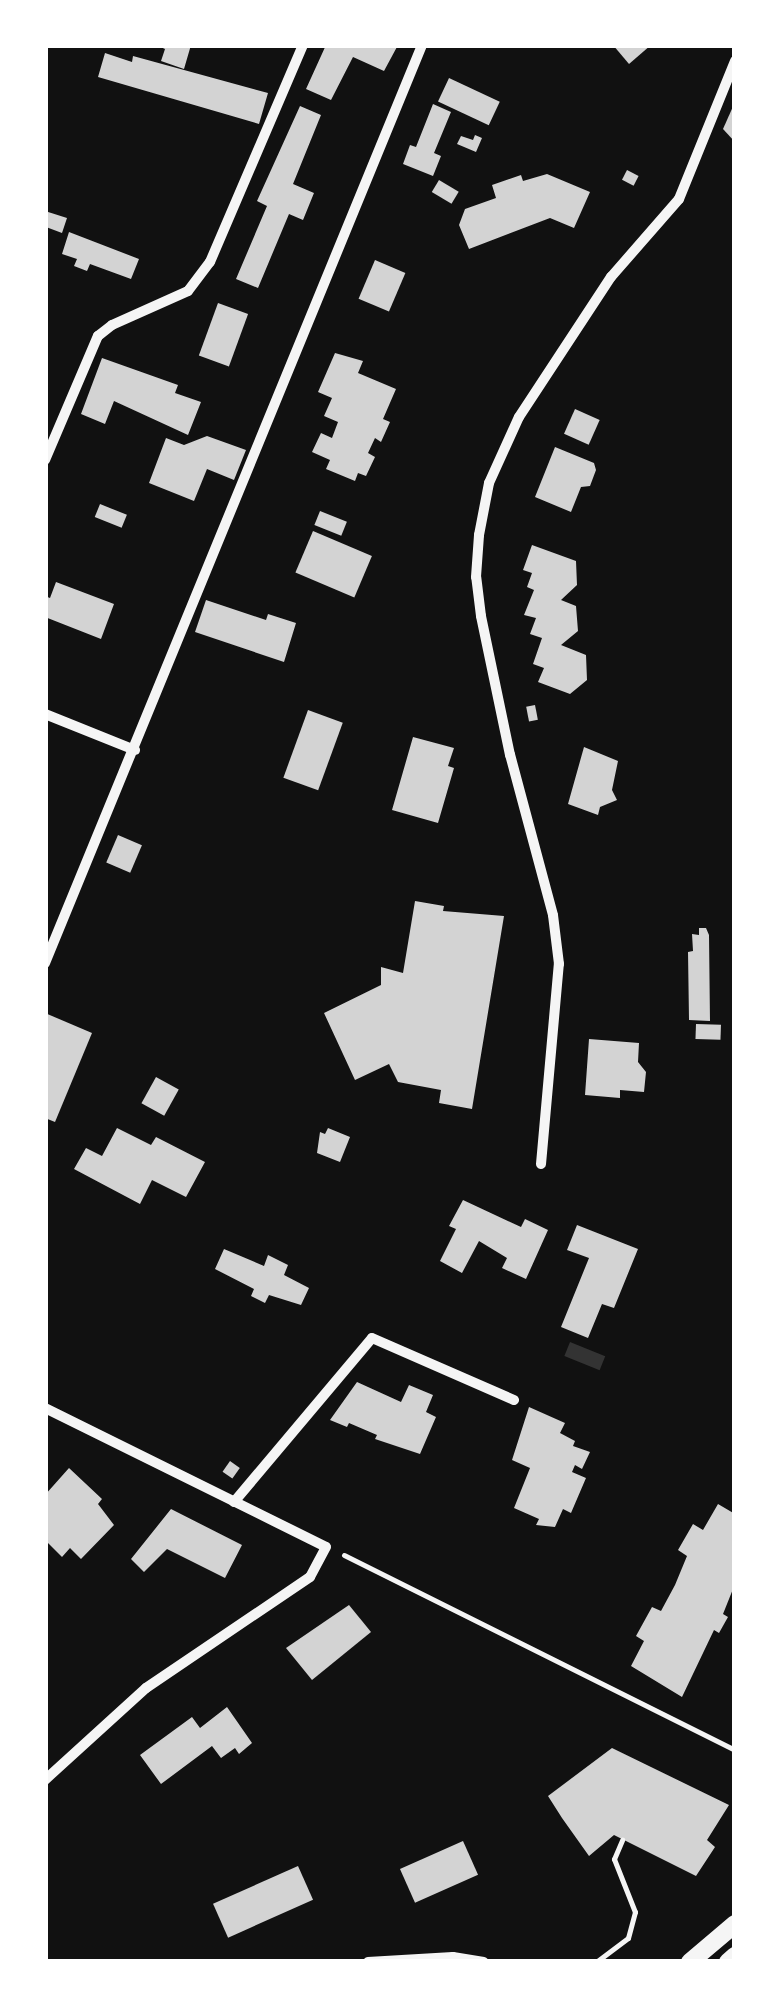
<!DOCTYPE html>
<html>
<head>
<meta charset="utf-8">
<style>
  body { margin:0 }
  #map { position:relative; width:780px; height:2007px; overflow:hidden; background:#111; font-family:Poppins,sans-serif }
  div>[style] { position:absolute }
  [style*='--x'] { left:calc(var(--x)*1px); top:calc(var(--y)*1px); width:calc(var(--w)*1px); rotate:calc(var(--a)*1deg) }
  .water>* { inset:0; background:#333; transform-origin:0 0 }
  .building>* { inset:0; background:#d3d3d3; transform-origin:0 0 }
  .path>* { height:5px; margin:-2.5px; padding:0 2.5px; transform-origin:2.5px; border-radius:2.5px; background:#f5f5f5 }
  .minor>* { height:10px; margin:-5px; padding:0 5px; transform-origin:5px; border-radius:5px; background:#f5f5f5 }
  .tertiary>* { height:18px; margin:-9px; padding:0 9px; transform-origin:9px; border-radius:9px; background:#f5f5f5 }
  span { translate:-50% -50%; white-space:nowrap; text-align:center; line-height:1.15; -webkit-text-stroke:8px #fff; paint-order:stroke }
  .frame { position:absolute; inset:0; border:48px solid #fff; pointer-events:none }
</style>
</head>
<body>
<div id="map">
  <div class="water">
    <div style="left:570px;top:1342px;width:38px;height:15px;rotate:22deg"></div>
  </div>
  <div class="building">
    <div style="clip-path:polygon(156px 45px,191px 45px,184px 69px,161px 61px,165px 49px)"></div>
    <div style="clip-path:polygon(326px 45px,398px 45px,384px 71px,353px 57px,331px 100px,306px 89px)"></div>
    <div style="clip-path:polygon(613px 45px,651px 45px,629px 64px)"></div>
    <div style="clip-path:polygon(105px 53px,132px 62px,133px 56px,268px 93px,259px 124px,98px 77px)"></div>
    <div style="left:449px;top:78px;width:56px;height:26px;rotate:25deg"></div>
    <div style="clip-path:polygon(735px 102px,735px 142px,723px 129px)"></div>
    <div style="clip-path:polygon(433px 104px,451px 112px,434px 153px,441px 156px,433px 176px,403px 164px,410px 145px,416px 147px)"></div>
    <div style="clip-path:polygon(300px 106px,321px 115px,293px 184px,314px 193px,303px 220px,289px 214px,258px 288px,236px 279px,267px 206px,257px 201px)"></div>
    <div style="clip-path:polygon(475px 135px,482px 138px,476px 152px,457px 144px,461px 136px,473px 140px)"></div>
    <div style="left:627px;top:170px;width:13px;height:11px;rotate:27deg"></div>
    <div style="clip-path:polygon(547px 174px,590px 192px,574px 228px,550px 218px,469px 249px,459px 225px,465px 209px,496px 198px,492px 185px,521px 175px,523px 181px)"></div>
    <div style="left:439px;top:180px;width:23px;height:14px;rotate:31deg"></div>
    <div style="clip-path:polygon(45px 211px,67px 218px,62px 233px,46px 227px)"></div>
    <div style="clip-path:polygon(69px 232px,139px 259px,131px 279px,90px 264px,87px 271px,74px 266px,77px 259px,62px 254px)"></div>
    <div style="left:375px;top:260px;width:33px;height:42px;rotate:23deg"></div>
    <div style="left:218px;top:303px;width:32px;height:56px;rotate:20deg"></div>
    <div style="clip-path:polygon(335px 353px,363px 361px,358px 373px,396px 389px,383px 419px,390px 422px,381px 442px,375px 438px,368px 453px,375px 457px,366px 476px,358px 473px,355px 481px,326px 469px,330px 460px,312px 452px,321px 433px,332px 438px,338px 422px,324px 416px,332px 398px,318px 392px)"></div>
    <div style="clip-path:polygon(102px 358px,178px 385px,175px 393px,201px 402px,188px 435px,114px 401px,105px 424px,81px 414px)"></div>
    <div style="left:575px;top:409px;width:27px;height:27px;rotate:24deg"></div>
    <div style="clip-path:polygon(207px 436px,246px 450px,234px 480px,207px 469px,194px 501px,149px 483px,166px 438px,184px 445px)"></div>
    <div style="clip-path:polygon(555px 447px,594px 463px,596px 470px,590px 486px,581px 487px,571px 512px,535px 497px)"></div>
    <div style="left:100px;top:504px;width:29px;height:14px;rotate:22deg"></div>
    <div style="left:320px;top:511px;width:29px;height:15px;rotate:22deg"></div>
    <div style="left:313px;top:531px;width:64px;height:45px;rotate:23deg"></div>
    <div style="clip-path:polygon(532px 545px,576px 561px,577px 585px,561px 600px,576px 606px,578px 631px,561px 645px,586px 655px,587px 680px,570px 694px,538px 682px,544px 668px,533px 664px,542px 638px,530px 634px,536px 618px,524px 615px,534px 590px,527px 587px,532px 573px,523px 570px)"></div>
    <div style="clip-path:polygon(56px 582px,114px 604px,101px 639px,45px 617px,45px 596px,50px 598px)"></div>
    <div style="clip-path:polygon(206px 600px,266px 620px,268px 614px,296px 623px,284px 662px,195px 632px)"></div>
    <div style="left:535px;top:705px;width:15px;height:9px;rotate:79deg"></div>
    <div style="left:308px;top:710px;width:37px;height:72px;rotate:20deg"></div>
    <div style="clip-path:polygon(413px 737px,454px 748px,448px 766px,454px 768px,438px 823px,392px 810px)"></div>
    <div style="clip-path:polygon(584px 747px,618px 761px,612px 790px,617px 800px,600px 807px,598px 815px,568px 804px)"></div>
    <div style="left:118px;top:835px;width:26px;height:30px;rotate:23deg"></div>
    <div style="clip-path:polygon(415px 901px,444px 906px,443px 911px,504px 916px,472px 1109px,439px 1103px,441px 1090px,398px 1082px,389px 1064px,355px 1080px,324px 1013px,381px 985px,381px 967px,403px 973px)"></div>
    <div style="clip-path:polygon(699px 928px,706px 928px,709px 935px,710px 1021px,689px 1020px,688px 952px,693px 951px,692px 934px,699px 935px)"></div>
    <div style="clip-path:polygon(45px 1013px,92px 1033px,55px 1122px,45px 1118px)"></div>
    <div style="left:696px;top:1024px;width:25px;height:15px;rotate:2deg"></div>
    <div style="clip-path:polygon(589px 1039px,639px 1043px,638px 1062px,646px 1072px,644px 1092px,620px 1090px,620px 1098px,585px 1095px)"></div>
    <div style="left:156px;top:1077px;width:26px;height:30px;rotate:29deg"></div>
    <div style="clip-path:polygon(117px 1128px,151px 1145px,156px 1137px,205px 1162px,186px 1197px,152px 1180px,140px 1204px,74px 1169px,86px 1148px,102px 1156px)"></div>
    <div style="clip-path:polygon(328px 1128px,350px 1137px,340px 1162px,317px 1153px,320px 1132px,325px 1134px)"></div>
    <div style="clip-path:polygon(463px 1200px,521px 1227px,525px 1219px,548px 1230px,526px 1279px,502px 1268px,507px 1258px,479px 1241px,462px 1273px,440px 1261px,456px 1229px,449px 1226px)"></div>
    <div style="clip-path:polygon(577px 1225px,638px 1249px,614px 1308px,602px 1304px,588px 1338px,561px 1327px,589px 1258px,567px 1250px)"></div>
    <div style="clip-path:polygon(224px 1249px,264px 1266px,268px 1255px,288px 1265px,284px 1275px,309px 1288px,301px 1305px,269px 1295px,265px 1303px,251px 1296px,254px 1289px,215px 1269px)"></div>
    <div style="clip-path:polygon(357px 1382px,401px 1402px,409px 1385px,433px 1395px,426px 1412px,436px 1417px,420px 1454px,375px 1439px,377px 1435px,349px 1423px,347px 1427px,330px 1420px)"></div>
    <div style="clip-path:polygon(529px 1407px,565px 1423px,560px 1433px,575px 1441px,573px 1446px,590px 1452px,582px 1469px,575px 1465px,572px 1472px,586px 1478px,571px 1513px,563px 1509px,555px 1527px,536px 1525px,539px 1519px,514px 1508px,530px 1468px,512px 1460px)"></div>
    <div style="left:230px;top:1461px;width:12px;height:13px;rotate:35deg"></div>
    <div style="clip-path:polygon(69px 1468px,102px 1499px,98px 1504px,114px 1525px,81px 1559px,70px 1548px,62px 1557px,45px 1540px,45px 1495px)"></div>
    <div style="clip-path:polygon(718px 1504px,735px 1514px,735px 1584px,723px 1614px,728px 1617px,719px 1633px,714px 1630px,682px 1697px,631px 1666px,644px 1641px,636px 1636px,652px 1607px,661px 1611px,675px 1585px,687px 1556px,678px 1550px,693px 1524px,703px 1530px)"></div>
    <div style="clip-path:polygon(171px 1509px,242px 1545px,225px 1578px,167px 1549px,144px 1572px,131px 1559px)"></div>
    <div style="clip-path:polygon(349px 1605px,371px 1632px,312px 1680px,286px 1648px)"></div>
    <div style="clip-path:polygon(227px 1707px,252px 1743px,239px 1754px,235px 1748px,221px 1758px,212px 1746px,161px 1784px,140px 1755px,192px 1717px,200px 1728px)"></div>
    <div style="clip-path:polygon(612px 1748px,729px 1805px,707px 1840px,715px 1847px,696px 1876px,614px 1835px,589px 1856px,562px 1818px,548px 1796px)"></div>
    <div style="left:463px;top:1841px;width:37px;height:69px;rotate:66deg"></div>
    <div style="left:298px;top:1866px;width:37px;height:93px;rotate:66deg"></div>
  </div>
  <div class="path">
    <div style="--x:344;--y:1555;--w:437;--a:26.5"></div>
    <div style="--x:596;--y:1962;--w:40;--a:-37"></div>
    <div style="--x:628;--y:1938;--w:27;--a:-75"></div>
    <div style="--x:635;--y:1912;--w:57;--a:-111.6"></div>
    <div style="--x:614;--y:1859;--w:21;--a:-67"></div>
  </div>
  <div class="minor">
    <div style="--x:45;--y:460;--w:135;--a:-66.9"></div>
    <div style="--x:98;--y:336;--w:18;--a:-38"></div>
    <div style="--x:112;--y:325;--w:83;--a:-24.1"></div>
    <div style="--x:188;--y:291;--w:36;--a:-53"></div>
    <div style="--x:210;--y:262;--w:236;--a:-66.8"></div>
    <div style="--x:45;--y:714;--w:97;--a:21.8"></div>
    <div style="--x:45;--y:963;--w:992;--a:-67.67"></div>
    <div style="--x:541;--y:1164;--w:201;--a:-84.9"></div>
    <div style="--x:559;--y:964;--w:49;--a:-97"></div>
    <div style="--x:553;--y:915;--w:166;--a:-105"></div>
    <div style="--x:510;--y:755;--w:142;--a:-101.8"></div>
    <div style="--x:481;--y:616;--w:39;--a:-97"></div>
    <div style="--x:476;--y:577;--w:42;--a:-85.9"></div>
    <div style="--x:479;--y:535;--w:53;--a:-79.1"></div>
    <div style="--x:489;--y:483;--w:72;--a:-65.6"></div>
    <div style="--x:519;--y:417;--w:168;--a:-56.7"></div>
    <div style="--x:611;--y:277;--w:103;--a:-48.9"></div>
    <div style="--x:679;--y:199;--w:149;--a:-67.9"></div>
    <div style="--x:45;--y:1408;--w:313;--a:26.3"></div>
    <div style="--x:326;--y:1547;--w:34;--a:118"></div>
    <div style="--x:310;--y:1577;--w:198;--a:145.9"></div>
    <div style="--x:146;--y:1688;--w:137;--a:137.7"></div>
    <div style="--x:234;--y:1502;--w:214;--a:-49.9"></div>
    <div style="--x:372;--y:1338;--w:155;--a:23.6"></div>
    <div style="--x:368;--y:1962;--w:85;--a:-3.4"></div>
    <div style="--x:453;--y:1957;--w:31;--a:9"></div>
  </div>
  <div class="tertiary">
    <div style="--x:690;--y:1962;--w:59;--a:-40.2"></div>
    <div style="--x:728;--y:1962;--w:9;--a:-41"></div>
  </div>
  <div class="frame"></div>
</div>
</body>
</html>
